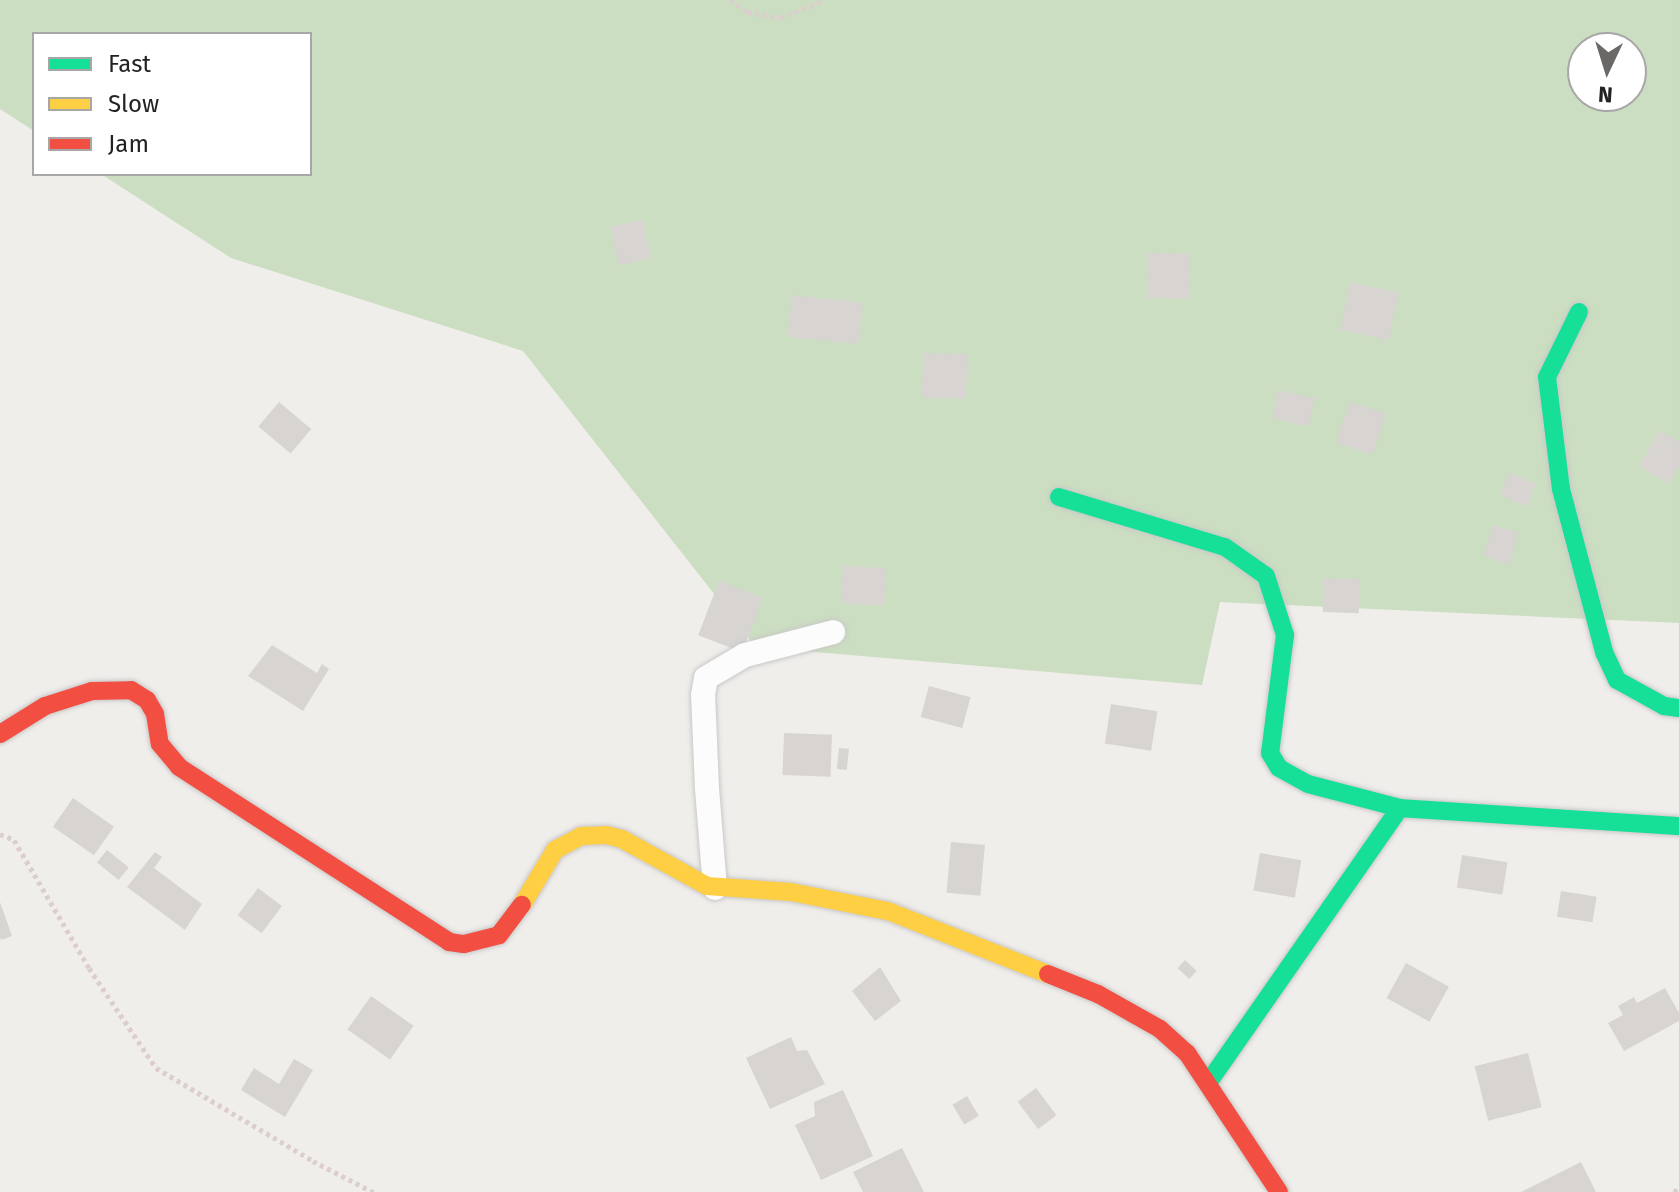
<!DOCTYPE html>
<html>
<head>
<meta charset="utf-8">
<style>
  body { margin:0 }
  #map { position:relative; width:1679px; height:1192px; overflow:hidden; background:#f0eeeb; font-family:"Fira Sans",sans-serif }
  div>[style] { position:absolute }
  [style*='--x'] { left:calc(var(--x)*1px); top:calc(var(--y)*1px); width:calc(var(--w)*1px); rotate:calc(var(--a)*1deg) }
  .forest>* { inset:0; background:#cbdec1 }
  .building>* { inset:0; background:#d7d4d2; transform-origin:0 0 }
  .path>* { height:5px; margin-top:-2.5px; transform-origin:0; background:repeating-linear-gradient(90deg,#dccecd 0 4px,transparent 0 8px) }
  .roads { filter:drop-shadow(0 0 2px #c9c8c7) drop-shadow(0 0 2px #c9c8c7) }
  .street>* { height:24px; margin:-12px; padding:0 12px; transform-origin:12px; border-radius:12px; background:#fdfcfc }
  .fast>* { height:18px; margin:-9px; padding:0 9px; transform-origin:9px; border-radius:9px; background:#16e098 }
  .slow>* { height:18px; margin:-9px; padding:0 9px; transform-origin:9px; border-radius:9px; background:#ffcf43 }
  .jam>* { height:18px; margin:-9px; padding:0 9px; transform-origin:9px; border-radius:9px; background:#f24e42 }
  span { translate:-50% -50%; white-space:nowrap; text-align:center; line-height:1.15; -webkit-text-stroke:6px #fff; paint-order:stroke }
  .legend { position:absolute; left:32px; top:32px; width:280px; height:144px; box-sizing:border-box; background:#fff; border:2px solid #a7a7a7; margin:0; padding:10px 14px; list-style:none; font-size:24px; color:#222 }
  .legend li { display:flex; align-items:center; gap:16px; height:40px }
  .legend b { width:40px; border:2px solid #a7a7a7 }
  .north { position:absolute; left:1567px; top:32px; width:80px; height:80px; box-sizing:border-box; background:#fff; border:2px solid #a7a7a7; border-radius:50%; rotate:184deg; font-size:22px; font-weight:700; line-height:32px; text-align:center; color:#222 }
  .north::after { content:''; display:block; margin:auto; width:28px; height:36px; background:#6a6968; clip-path:polygon(50% 0,100% 100%,50% 72%,0 100%) }
</style>
</head>
<body>
<div id="map">
  <div class="forest">
    <div style="clip-path:polygon(evenodd,0 0,1679px 0,1679px 623px,1220px 602px,1202px 685px,756px 647px,523px 351px,231px 258px,101px 174px,310px 174px,310px 34px,34px 34px,34px 131px,0 109px,0 0,1583px 48px,1631px 48px,1631px 96px,1583px 96px,1583px 48px)"></div>
  </div>
  <div class="building">
    <div style="left:642px;top:219px;width:40px;height:33px;rotate:76deg"></div>
    <div style="left:1148px;top:253px;width:42px;height:45px;rotate:1deg"></div>
    <div style="left:1350px;top:282px;width:50px;height:49px;rotate:12deg"></div>
    <div style="left:792px;top:295px;width:71px;height:42px;rotate:6deg"></div>
    <div style="left:923px;top:353px;width:44px;height:45px;rotate:1deg"></div>
    <div style="left:1278px;top:390px;width:38px;height:29px;rotate:12deg"></div>
    <div style="left:279px;top:402px;width:42px;height:32px;rotate:40deg"></div>
    <div style="left:1349px;top:402px;width:38px;height:43px;rotate:17deg"></div>
    <div style="clip-path:polygon(1660px 430px,1679px 442px,1679px 466px,1668px 484px,1639px 466px)"></div>
    <div style="left:1509px;top:473px;width:29px;height:24px;rotate:22deg"></div>
    <div style="left:1493px;top:525px;width:27px;height:33px;rotate:17deg"></div>
    <div style="left:843px;top:566px;width:43px;height:37px;rotate:3deg"></div>
    <div style="left:1324px;top:578px;width:36px;height:34px;rotate:2deg"></div>
    <div style="left:719px;top:581px;width:47px;height:58px;rotate:21deg"></div>
    <div style="clip-path:polygon(272px 645px,317px 673px,322px 664px,329px 669px,303px 711px,248px 676px)"></div>
    <div style="left:929px;top:686px;width:43px;height:32px;rotate:15deg"></div>
    <div style="left:1111px;top:704px;width:47px;height:40px;rotate:9deg"></div>
    <div style="left:784px;top:733px;width:48px;height:42px;rotate:2deg"></div>
    <div style="left:839px;top:748px;width:10px;height:21px;rotate:6deg"></div>
    <div style="left:73px;top:798px;width:50px;height:35px;rotate:35deg"></div>
    <div style="left:951px;top:842px;width:34px;height:51px;rotate:5deg"></div>
    <div style="left:107px;top:850px;width:28px;height:16px;rotate:39deg"></div>
    <div style="clip-path:polygon(155px 852px,162px 857px,154px 868px,202px 904px,185px 930px,127px 887px)"></div>
    <div style="left:1260px;top:853px;width:42px;height:38px;rotate:10deg"></div>
    <div style="left:1462px;top:855px;width:46px;height:33px;rotate:9deg"></div>
    <div style="left:258px;top:888px;width:30px;height:34px;rotate:37deg"></div>
    <div style="left:1561px;top:891px;width:36px;height:26px;rotate:9deg"></div>
    <div style="clip-path:polygon(0 902px,12px 936px,1px 940px,0 937px)"></div>
    <div style="left:1185px;top:960px;width:16px;height:11px;rotate:43deg"></div>
    <div style="left:1406px;top:963px;width:49px;height:40px;rotate:29deg"></div>
    <div style="clip-path:polygon(880px 967px,901px 1001px,875px 1021px,852px 991px)"></div>
    <div style="clip-path:polygon(1665px 988px,1679px 1013px,1679px 1021px,1624px 1051px,1608px 1023px,1623px 1015px,1618px 1006px,1634px 997px,1637px 1003px)"></div>
    <div style="left:371px;top:996px;width:52px;height:41px;rotate:35deg"></div>
    <div style="clip-path:polygon(791px 1037px,797px 1051px,807px 1050px,825px 1084px,770px 1109px,746px 1058px)"></div>
    <div style="left:1528px;top:1053px;width:56px;height:55px;rotate:76deg"></div>
    <div style="clip-path:polygon(294px 1059px,313px 1070px,285px 1117px,241px 1090px,254px 1068px,279px 1084px)"></div>
    <div style="left:1036px;top:1088px;width:34px;height:23px;rotate:53deg"></div>
    <div style="clip-path:polygon(843px 1090px,873px 1156px,821px 1180px,795px 1125px,815px 1116px,814px 1102px)"></div>
    <div style="left:967px;top:1096px;width:23px;height:17px;rotate:59deg"></div>
    <div style="clip-path:polygon(902px 1148px,924px 1192px,863px 1192px,853px 1172px)"></div>
    <div style="clip-path:polygon(1581px 1162px,1596px 1192px,1521px 1192px)"></div>
  </div>
  <div class="path">
    <div style="--x:730;--y:0;--w:21;--a:35"></div>
    <div style="--x:747;--y:12;--w:34;--a:10"></div>
    <div style="--x:780;--y:18;--w:48;--a:-21.8"></div>
    <div style="--x:0;--y:834;--w:15;--a:23"></div>
    <div style="--x:14;--y:840;--w:148;--a:59.6"></div>
    <div style="--x:89;--y:968;--w:120;--a:56.2"></div>
    <div style="--x:156;--y:1068;--w:182;--a:30.6"></div>
    <div style="--x:313;--y:1161;--w:68;--a:27.3"></div>
    <div style="--x:1674;--y:1192;--w:6;--a:-39"></div>
  </div>
  <div class="roads">
    <div class="street">
      <div style="--x:715;--y:888;--w:99;--a:-94.6"></div>
      <div style="--x:707;--y:789;--w:94;--a:-92.4"></div>
      <div style="--x:703;--y:695;--w:17;--a:-80"></div>
      <div style="--x:706;--y:678;--w:45;--a:-30.5"></div>
      <div style="--x:745;--y:655;--w:91;--a:-14.6"></div>
    </div>
    <div class="fast">
      <div style="--x:1579;--y:312;--w:72;--a:116.2"></div>
      <div style="--x:1547;--y:377;--w:113;--a:82.9"></div>
      <div style="--x:1561;--y:489;--w:169;--a:75.2"></div>
      <div style="--x:1604;--y:652;--w:31;--a:65"></div>
      <div style="--x:1617;--y:680;--w:54;--a:29"></div>
      <div style="--x:1664;--y:706;--w:15;--a:8"></div>
      <div style="--x:1059;--y:497;--w:173;--a:16.8"></div>
      <div style="--x:1225;--y:547;--w:50;--a:35.3"></div>
      <div style="--x:1266;--y:576;--w:62;--a:72.1"></div>
      <div style="--x:1285;--y:635;--w:119;--a:97.2"></div>
      <div style="--x:1270;--y:753;--w:17;--a:59"></div>
      <div style="--x:1279;--y:768;--w:33;--a:29"></div>
      <div style="--x:1308;--y:784;--w:95;--a:14.6"></div>
      <div style="--x:1208;--y:1083;--w:335;--a:-55.1"></div>
      <div style="--x:1400;--y:808;--w:280;--a:3.7"></div>
    </div>
    <div class="slow">
      <div style="--x:522;--y:905;--w:64;--a:-59"></div>
      <div style="--x:555;--y:850;--w:30;--a:-28"></div>
      <div style="--x:581;--y:836;--w:25;--a:-2"></div>
      <div style="--x:606;--y:835;--w:16;--a:14"></div>
      <div style="--x:622;--y:839;--w:97;--a:28.9"></div>
      <div style="--x:707;--y:886;--w:84;--a:4.1"></div>
      <div style="--x:791;--y:892;--w:99;--a:11.1"></div>
      <div style="--x:888;--y:911;--w:172;--a:21.5"></div>
    </div>
    <div class="jam">
      <div style="--x:0;--y:734;--w:53;--a:-31.9"></div>
      <div style="--x:45;--y:706;--w:49;--a:-17.7"></div>
      <div style="--x:92;--y:691;--w:39;--a:-1"></div>
      <div style="--x:131;--y:690;--w:19;--a:32"></div>
      <div style="--x:147;--y:700;--w:16;--a:60"></div>
      <div style="--x:155;--y:714;--w:30;--a:81"></div>
      <div style="--x:160;--y:744;--w:30;--a:50"></div>
      <div style="--x:179;--y:767;--w:322;--a:32.9"></div>
      <div style="--x:449;--y:942;--w:15;--a:8"></div>
      <div style="--x:464;--y:944;--w:36;--a:-14"></div>
      <div style="--x:499;--y:935;--w:38;--a:-53"></div>
      <div style="--x:1048;--y:974;--w:54;--a:21.8"></div>
      <div style="--x:1098;--y:994;--w:71;--a:29.4"></div>
      <div style="--x:1160;--y:1029;--w:36;--a:42"></div>
      <div style="--x:1187;--y:1053;--w:167;--a:56.5"></div>
    </div>
  </div>
  <ul class="legend">
  <li><b style="height:10px;background:#16e098"></b>Fast</li>
  <li><b style="height:10px;background:#ffcf43"></b>Slow</li>
  <li><b style="height:10px;background:#f24e42"></b>Jam</li>
  </ul>
  <div class="north">N</div>
</div>
</body>
</html>
